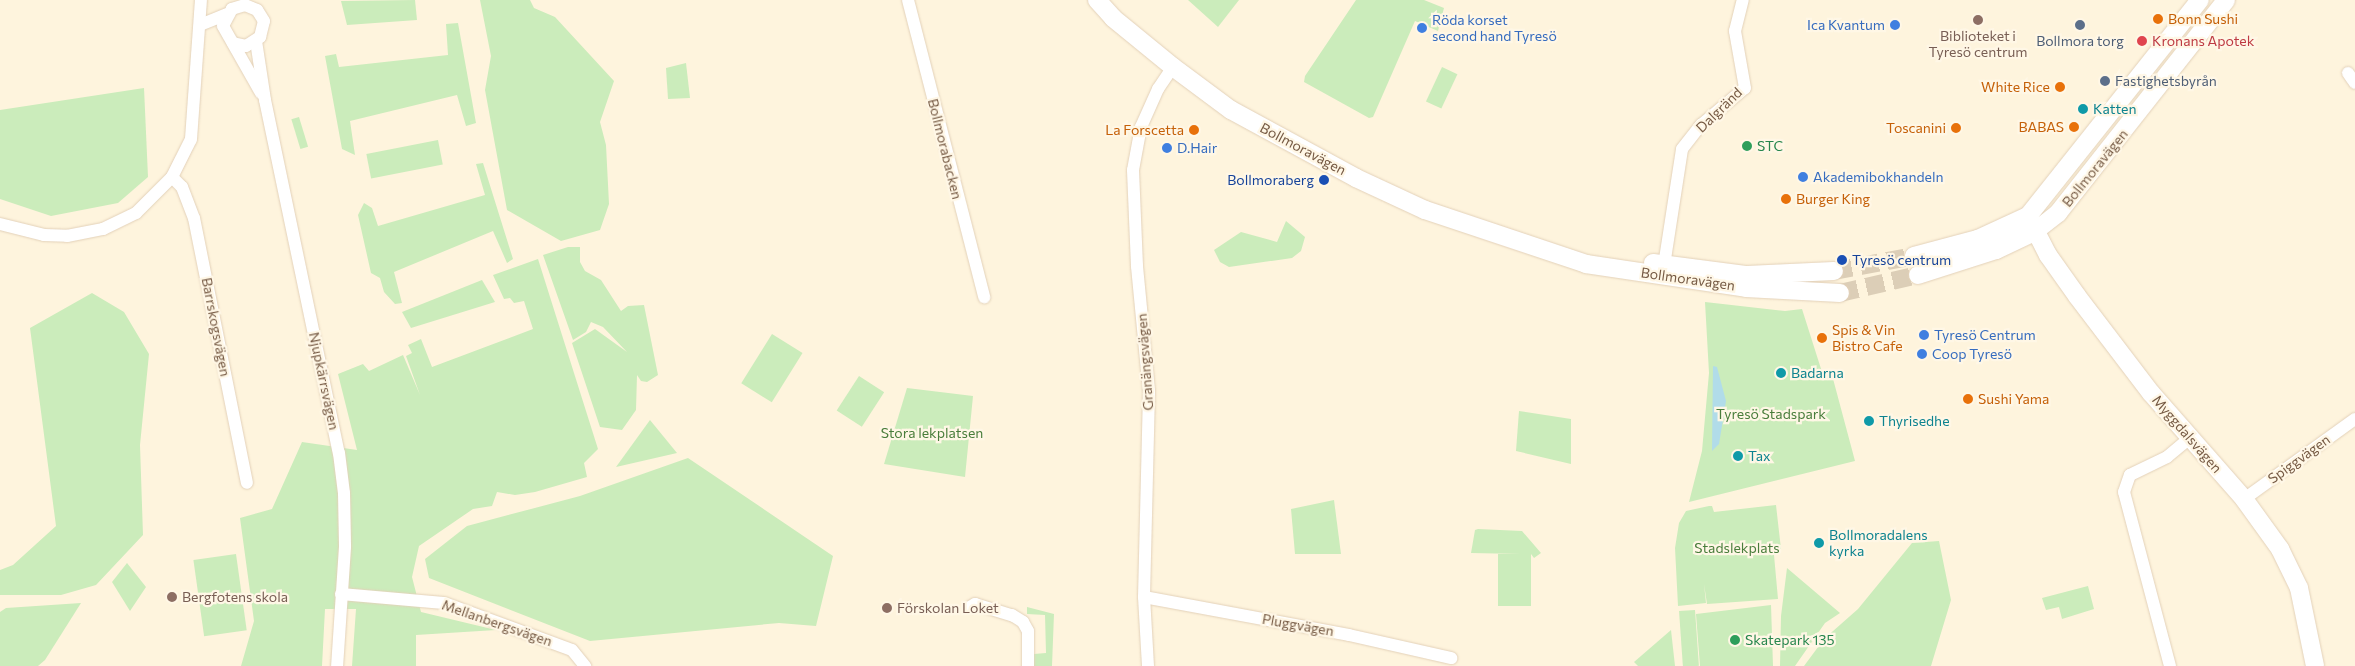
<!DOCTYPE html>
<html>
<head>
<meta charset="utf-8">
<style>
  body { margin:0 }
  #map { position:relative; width:2355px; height:666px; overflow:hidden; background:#fef4dd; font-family:Commissioner,sans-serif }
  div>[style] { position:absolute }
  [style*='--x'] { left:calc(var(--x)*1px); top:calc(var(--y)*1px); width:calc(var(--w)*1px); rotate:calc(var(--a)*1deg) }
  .green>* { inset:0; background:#cbecbb; transform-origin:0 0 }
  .water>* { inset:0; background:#b1dce9 }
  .secondary-tunnel>* { height:18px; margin-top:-9px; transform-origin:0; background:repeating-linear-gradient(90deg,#dcceb7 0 18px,transparent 0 27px) }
  .roads { filter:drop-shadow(0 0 1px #e3d1b9) drop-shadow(0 0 1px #e3d1b9) }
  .street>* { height:12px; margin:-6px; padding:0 6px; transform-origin:6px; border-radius:6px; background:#fff }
  .secondary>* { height:18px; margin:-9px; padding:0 9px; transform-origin:9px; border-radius:9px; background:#fff }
  .dots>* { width:14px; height:14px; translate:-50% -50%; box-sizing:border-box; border:2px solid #fff7e6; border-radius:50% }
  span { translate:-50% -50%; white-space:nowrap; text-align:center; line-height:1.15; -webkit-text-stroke:4.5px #fff7e6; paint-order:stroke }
  .food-label { font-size:14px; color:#c56008 }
  .left { translate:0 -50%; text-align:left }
  .right { translate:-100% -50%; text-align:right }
  .shop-label { font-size:14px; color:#366cbe }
  .education-label { font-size:14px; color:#785e54 }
  .service-label { font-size:14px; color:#4e5e75 }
  .health-label { font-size:14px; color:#be3a42 }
  .culture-label { font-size:14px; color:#0d838f }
  .street-label { font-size:14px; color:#765a44 }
  .leisure-label { font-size:14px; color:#27864d }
  .transit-label { font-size:14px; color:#164399 }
  .park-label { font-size:14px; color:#497d3b }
</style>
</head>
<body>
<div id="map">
  <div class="green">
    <div style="clip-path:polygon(415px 0,417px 20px,347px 25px,341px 1px)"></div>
    <div style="clip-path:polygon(480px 0,530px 0,534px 8px,555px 17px,614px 81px,600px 122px,606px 145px,609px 204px,600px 230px,561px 241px,507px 210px,485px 90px,491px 56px)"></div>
    <div style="clip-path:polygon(1188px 0,1239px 0,1218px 27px)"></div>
    <div style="clip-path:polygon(1356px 0,1424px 0,1444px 8px,1438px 31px,1415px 21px,1373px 117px,1369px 118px,1304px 82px,1305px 76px)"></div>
    <div style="clip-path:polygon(458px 23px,476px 123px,466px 126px,457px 95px,350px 121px,355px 155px,342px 149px,325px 56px,336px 54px,339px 67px,448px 55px,446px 24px)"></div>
    <div style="clip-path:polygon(686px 63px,690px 98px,668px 99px,666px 68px)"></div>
    <div style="left:1442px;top:67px;width:17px;height:38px;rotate:25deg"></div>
    <div style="clip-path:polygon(144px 88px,148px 177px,118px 203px,51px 216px,0 199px,0 110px)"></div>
    <div style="left:299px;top:117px;width:31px;height:8px;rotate:73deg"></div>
    <div style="left:438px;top:140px;width:25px;height:73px;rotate:79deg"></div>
    <div style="clip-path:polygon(483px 163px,513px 259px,507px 263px,493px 231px,394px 272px,402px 303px,395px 304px,384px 292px,380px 278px,371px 273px,358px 215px,364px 203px,372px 208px,378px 226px,485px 195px,476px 164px)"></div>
    <div style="clip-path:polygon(1286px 221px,1305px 237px,1301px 251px,1292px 258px,1229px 267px,1220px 262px,1214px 250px,1241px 232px,1277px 242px)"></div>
    <div style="clip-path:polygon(568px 247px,580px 247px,580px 262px,585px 271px,601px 280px,621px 311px,628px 306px,644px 305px,658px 375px,647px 382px,641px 381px,637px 375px,636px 410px,622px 430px,600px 427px,572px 343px,595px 329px,627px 352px,603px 327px,591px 322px,586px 332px,573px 340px,543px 255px)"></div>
    <div style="clip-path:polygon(538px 259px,598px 449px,584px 463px,587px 477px,535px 492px,515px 495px,497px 492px,492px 506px,473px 509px,419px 546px,412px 577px,421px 612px,496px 630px,416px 635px,416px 666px,352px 666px,356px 609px,325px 609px,322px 666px,241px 666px,254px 621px,240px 518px,272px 509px,302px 442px,357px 450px,338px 374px,363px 364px,369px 371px,403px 355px,420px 395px,406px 356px,412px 353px,408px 345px,421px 339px,432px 367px,533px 329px,524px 301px,514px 303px,510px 298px,504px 299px,493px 275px)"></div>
    <div style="clip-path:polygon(482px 280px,495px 302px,411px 328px,402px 312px)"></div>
    <div style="clip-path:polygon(92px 293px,124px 312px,149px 354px,140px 445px,143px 535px,96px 585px,61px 595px,0 595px,0 570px,13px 565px,56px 526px,30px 328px)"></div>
    <div style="clip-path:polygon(1705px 302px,1785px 311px,1802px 309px,1822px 372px,1830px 371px,1832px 375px,1855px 461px,1689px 502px,1702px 451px,1709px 373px)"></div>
    <div style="left:772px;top:334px;width:36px;height:58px;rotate:32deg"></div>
    <div style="left:859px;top:376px;width:30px;height:41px;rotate:33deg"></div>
    <div style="clip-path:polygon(907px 388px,973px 396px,965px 477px,884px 464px)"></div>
    <div style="clip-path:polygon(1519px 411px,1571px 419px,1571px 464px,1516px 451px)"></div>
    <div style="clip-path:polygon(650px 420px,677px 453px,616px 467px)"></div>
    <div style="clip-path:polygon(688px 458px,833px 556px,816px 626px,779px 623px,590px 641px,429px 578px,425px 559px,467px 526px,580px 496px)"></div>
    <div style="clip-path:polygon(1334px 500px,1341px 554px,1295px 554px,1291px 509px)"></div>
    <div style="clip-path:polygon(1776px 505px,1781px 549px,1774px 555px,1778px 599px,1707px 604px,1704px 584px,1706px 603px,1678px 606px,1675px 548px,1679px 523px,1686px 511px,1709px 506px,1712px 506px,1714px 512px)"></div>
    <div style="clip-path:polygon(1478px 529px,1522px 531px,1541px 553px,1534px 558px,1531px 554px,1531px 606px,1498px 606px,1498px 554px,1521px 554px,1471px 553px,1475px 530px)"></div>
    <div style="clip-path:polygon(1939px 541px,1951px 600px,1931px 666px,1804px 666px,1824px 639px,1858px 609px,1912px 543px)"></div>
    <div style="left:236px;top:554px;width:77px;height:43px;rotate:82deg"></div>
    <div style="clip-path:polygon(127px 563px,146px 587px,130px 611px,112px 582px)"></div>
    <div style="clip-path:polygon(1787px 568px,1840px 613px,1825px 623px,1795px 666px,1780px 666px,1781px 616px)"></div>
    <div style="clip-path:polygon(2088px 586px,2094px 609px,2062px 619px,2059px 607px,2046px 610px,2042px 598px)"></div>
    <div style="clip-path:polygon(81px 603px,45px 660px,38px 666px,0 666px,0 612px,6px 608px)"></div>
    <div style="clip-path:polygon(1771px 605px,1773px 666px,1700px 666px,1696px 614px)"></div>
    <div style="clip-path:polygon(1027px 607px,1054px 614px,1052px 666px,1034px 666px,1034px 654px,1046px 653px,1045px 615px,1027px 614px)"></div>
    <div style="left:1695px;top:610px;width:56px;height:16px;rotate:86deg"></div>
    <div style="clip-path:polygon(1671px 630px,1675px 666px,1638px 666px,1634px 662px)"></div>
  </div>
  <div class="water">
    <div style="clip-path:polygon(1713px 366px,1717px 367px,1726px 401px,1719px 444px,1712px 451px)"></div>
  </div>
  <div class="secondary-tunnel">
    <div style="--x:1834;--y:271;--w:81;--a:-10.6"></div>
    <div style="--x:1840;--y:293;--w:80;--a:-13"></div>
  </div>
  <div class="roads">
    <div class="street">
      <div style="--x:908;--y:0;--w:307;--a:75.6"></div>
      <div style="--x:200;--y:25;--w:29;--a:-22"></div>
      <div style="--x:256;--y:41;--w:60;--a:81.3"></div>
      <div style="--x:265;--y:100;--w:361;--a:78.2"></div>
      <div style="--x:339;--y:453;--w:40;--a:82.9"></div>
      <div style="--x:344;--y:493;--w:54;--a:88.9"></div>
      <div style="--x:345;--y:547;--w:119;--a:93.8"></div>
      <div style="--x:233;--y:43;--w:13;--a:13"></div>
      <div style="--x:246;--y:46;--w:17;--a:-33"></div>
      <div style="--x:260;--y:37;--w:16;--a:-76"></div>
      <div style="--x:264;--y:21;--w:13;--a:-122"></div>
      <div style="--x:257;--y:10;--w:13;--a:-157"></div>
      <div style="--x:245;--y:5;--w:14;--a:163"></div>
      <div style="--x:232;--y:9;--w:19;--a:118"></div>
      <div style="--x:223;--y:26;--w:77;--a:60.4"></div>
      <div style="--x:2348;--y:73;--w:12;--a:55"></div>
      <div style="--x:172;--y:177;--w:14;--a:45"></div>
      <div style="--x:182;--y:187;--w:33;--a:69"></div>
      <div style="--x:194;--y:218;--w:270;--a:78.7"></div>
      <div style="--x:0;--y:224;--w:45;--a:14"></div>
      <div style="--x:44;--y:235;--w:23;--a:2"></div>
      <div style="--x:67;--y:236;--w:37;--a:-11"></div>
      <div style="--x:103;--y:229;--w:37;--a:-26"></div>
      <div style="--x:136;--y:213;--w:51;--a:-45"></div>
      <div style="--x:172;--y:177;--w:42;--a:-63.4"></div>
      <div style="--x:191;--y:139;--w:139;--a:-85.9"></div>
      <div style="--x:1663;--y:272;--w:124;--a:-81.2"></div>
      <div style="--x:1682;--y:149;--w:31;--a:-52"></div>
      <div style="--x:1701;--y:125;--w:57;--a:-40.1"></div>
      <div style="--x:1745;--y:88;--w:58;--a:-100"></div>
      <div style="--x:1735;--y:31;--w:32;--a:-76"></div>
      <div style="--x:2244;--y:499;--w:137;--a:-35.8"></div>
      <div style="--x:341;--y:594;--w:103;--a:5"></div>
      <div style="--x:444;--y:603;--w:136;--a:20.2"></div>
      <div style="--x:572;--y:650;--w:21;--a:51"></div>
      <div style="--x:1144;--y:597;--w:208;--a:10.5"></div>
      <div style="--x:1349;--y:635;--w:105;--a:12.7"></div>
      <div style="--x:970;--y:607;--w:6;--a:-31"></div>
      <div style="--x:975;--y:604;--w:39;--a:17"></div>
      <div style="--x:1012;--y:615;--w:13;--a:32"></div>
      <div style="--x:1023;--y:622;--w:10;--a:61"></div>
      <div style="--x:1028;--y:631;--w:35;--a:90"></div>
      <div style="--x:1148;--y:666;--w:69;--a:-93.3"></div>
      <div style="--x:1144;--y:597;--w:206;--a:-88.6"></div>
      <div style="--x:1149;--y:391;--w:126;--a:-95.5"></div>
      <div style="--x:1137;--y:266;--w:96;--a:-92.4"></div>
      <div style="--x:1133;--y:170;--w:44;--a:-79.5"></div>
      <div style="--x:1141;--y:127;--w:42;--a:-65.9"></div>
      <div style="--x:1158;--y:89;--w:27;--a:-56"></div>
      <div style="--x:2170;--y:666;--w:180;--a:-104.8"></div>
      <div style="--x:2124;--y:492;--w:18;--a:-71"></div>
      <div style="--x:2130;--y:475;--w:41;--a:-25.9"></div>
      <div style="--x:2167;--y:457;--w:31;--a:-40"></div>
    </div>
    <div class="secondary">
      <div style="--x:1097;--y:0;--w:24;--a:48"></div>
      <div style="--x:1113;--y:18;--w:77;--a:39.2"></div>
      <div style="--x:1173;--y:67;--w:72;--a:36.6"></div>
      <div style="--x:1231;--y:110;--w:142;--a:28.5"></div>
      <div style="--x:1356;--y:178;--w:76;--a:24.9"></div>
      <div style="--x:1425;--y:210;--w:170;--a:18.5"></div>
      <div style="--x:1586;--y:264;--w:162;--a:8.5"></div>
      <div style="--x:1746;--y:288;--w:94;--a:3"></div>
      <div style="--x:2028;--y:216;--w:44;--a:62.9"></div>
      <div style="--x:2048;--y:255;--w:50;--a:54.7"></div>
      <div style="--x:2077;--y:296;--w:122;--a:52.7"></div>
      <div style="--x:2151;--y:393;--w:141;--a:48.7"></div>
      <div style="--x:2244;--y:499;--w:62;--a:54.2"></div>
      <div style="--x:2280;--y:549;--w:43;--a:64"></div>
      <div style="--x:2299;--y:588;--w:80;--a:78.4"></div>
      <div style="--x:1914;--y:256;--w:66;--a:-14.9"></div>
      <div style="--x:1978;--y:239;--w:55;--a:-24.7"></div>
      <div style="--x:2028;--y:216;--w:276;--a:-51.5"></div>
      <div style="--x:1653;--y:263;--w:95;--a:7.3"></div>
      <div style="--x:1747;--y:275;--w:87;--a:-2.6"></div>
      <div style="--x:1918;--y:275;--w:82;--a:-17.8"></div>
      <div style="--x:1996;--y:250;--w:42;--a:-25.3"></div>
      <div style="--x:2034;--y:232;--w:31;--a:-38"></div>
      <div style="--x:2058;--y:213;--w:271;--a:-51.7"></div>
    </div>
  </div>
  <div class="dots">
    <div style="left:2158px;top:19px;background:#e8710a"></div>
    <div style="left:1978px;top:20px;background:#8d6e63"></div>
    <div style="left:1895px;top:25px;background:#3f7fe0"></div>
    <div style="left:2080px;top:25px;background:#5c6f8a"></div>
    <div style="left:1422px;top:28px;background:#3f7fe0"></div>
    <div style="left:2142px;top:41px;background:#e0444e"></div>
    <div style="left:2105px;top:81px;background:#5c6f8a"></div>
    <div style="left:2060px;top:87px;background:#e8710a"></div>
    <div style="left:2083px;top:109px;background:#0f9aa8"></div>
    <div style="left:2074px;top:127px;background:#e8710a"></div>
    <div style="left:1956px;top:128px;background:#e8710a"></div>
    <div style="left:1194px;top:130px;background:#e8710a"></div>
    <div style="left:1747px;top:146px;background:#2e9e5b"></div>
    <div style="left:1167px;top:148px;background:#3f7fe0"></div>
    <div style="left:1803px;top:177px;background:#3f7fe0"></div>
    <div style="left:1324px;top:180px;background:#1a4fb4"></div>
    <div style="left:1786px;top:199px;background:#e8710a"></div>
    <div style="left:1842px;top:260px;background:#1a4fb4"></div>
    <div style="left:1924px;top:335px;background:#3f7fe0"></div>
    <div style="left:1822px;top:338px;background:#e8710a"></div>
    <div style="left:1922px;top:354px;background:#3f7fe0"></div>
    <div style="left:1781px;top:373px;background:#0f9aa8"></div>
    <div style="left:1968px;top:399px;background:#e8710a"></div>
    <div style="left:1869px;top:421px;background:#0f9aa8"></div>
    <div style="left:1738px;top:456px;background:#0f9aa8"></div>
    <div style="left:1819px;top:543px;background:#0f9aa8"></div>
    <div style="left:172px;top:597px;background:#8d6e63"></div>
    <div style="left:887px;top:608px;background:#8d6e63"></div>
    <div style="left:1735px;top:640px;background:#2e9e5b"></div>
  </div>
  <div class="food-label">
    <span class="left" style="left:2168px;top:19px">Bonn Sushi</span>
    <span class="right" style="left:2050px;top:87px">White Rice</span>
    <span class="right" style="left:2064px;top:127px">BABAS</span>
    <span class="right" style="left:1946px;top:128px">Toscanini</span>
    <span class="right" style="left:1184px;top:130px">La Forscetta</span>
    <span class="left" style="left:1796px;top:199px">Burger King</span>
    <span class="left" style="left:1832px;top:338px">Spis &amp; Vin<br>Bistro Cafe</span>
    <span class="left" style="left:1978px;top:399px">Sushi Yama</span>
  </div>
  <div class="shop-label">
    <span class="left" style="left:1432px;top:28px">Röda korset<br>second hand Tyresö</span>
    <span class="right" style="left:1885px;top:25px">Ica Kvantum</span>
    <span class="left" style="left:1177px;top:148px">D.Hair</span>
    <span class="left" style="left:1813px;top:177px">Akademibokhandeln</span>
    <span class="left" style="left:1934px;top:335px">Tyresö Centrum</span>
    <span class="left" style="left:1932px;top:354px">Coop Tyresö</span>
  </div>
  <div class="education-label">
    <span style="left:1978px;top:44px">Biblioteket i<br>Tyresö centrum</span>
    <span class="left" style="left:182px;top:597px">Bergfotens skola</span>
    <span class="left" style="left:897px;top:608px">Förskolan Loket</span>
  </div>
  <div class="service-label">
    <span style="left:2080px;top:41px">Bollmora torg</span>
    <span class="left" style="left:2115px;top:81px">Fastighetsbyrån</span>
  </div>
  <div class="health-label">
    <span class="left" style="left:2152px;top:41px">Kronans Apotek</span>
  </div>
  <div class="culture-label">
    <span class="left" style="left:2093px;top:109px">Katten</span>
    <span class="left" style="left:1791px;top:373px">Badarna</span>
    <span class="left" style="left:1879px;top:421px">Thyrisedhe</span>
    <span class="left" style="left:1748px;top:456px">Tax</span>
    <span class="left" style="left:1829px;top:543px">Bollmoradalens<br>kyrka</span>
  </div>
  <div class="street-label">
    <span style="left:1719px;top:110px;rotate:-44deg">Dalgränd</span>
    <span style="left:945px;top:149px;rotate:76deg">Bollmorabacken</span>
    <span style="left:1303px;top:149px;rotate:28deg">Bollmoravägen</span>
    <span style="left:2095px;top:168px;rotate:-51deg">Bollmoravägen</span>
    <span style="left:1688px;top:279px;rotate:8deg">Bollmoravägen</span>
    <span style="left:216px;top:327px;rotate:79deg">Barrskogsvägen</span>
    <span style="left:1145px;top:362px;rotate:-94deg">Granängsvägen</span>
    <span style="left:324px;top:381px;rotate:78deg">Njupkärrsvägen</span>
    <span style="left:2187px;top:434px;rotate:49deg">Myggdalsvägen</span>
    <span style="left:2299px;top:459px;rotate:-36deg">Spiggvägen</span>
    <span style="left:497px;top:623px;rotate:19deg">Mellanbergsvägen</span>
    <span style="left:1298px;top:625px;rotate:10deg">Pluggvägen</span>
  </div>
  <div class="leisure-label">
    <span class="left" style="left:1757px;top:146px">STC</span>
    <span class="left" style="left:1745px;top:640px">Skatepark 135</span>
  </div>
  <div class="transit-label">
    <span class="right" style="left:1314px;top:180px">Bollmoraberg</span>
    <span class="left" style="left:1852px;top:260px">Tyresö centrum</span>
  </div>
  <div class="park-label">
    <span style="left:1771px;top:414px">Tyresö Stadspark</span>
    <span style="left:932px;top:433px">Stora lekplatsen</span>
    <span style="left:1737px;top:548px">Stadslekplats</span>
  </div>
</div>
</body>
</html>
